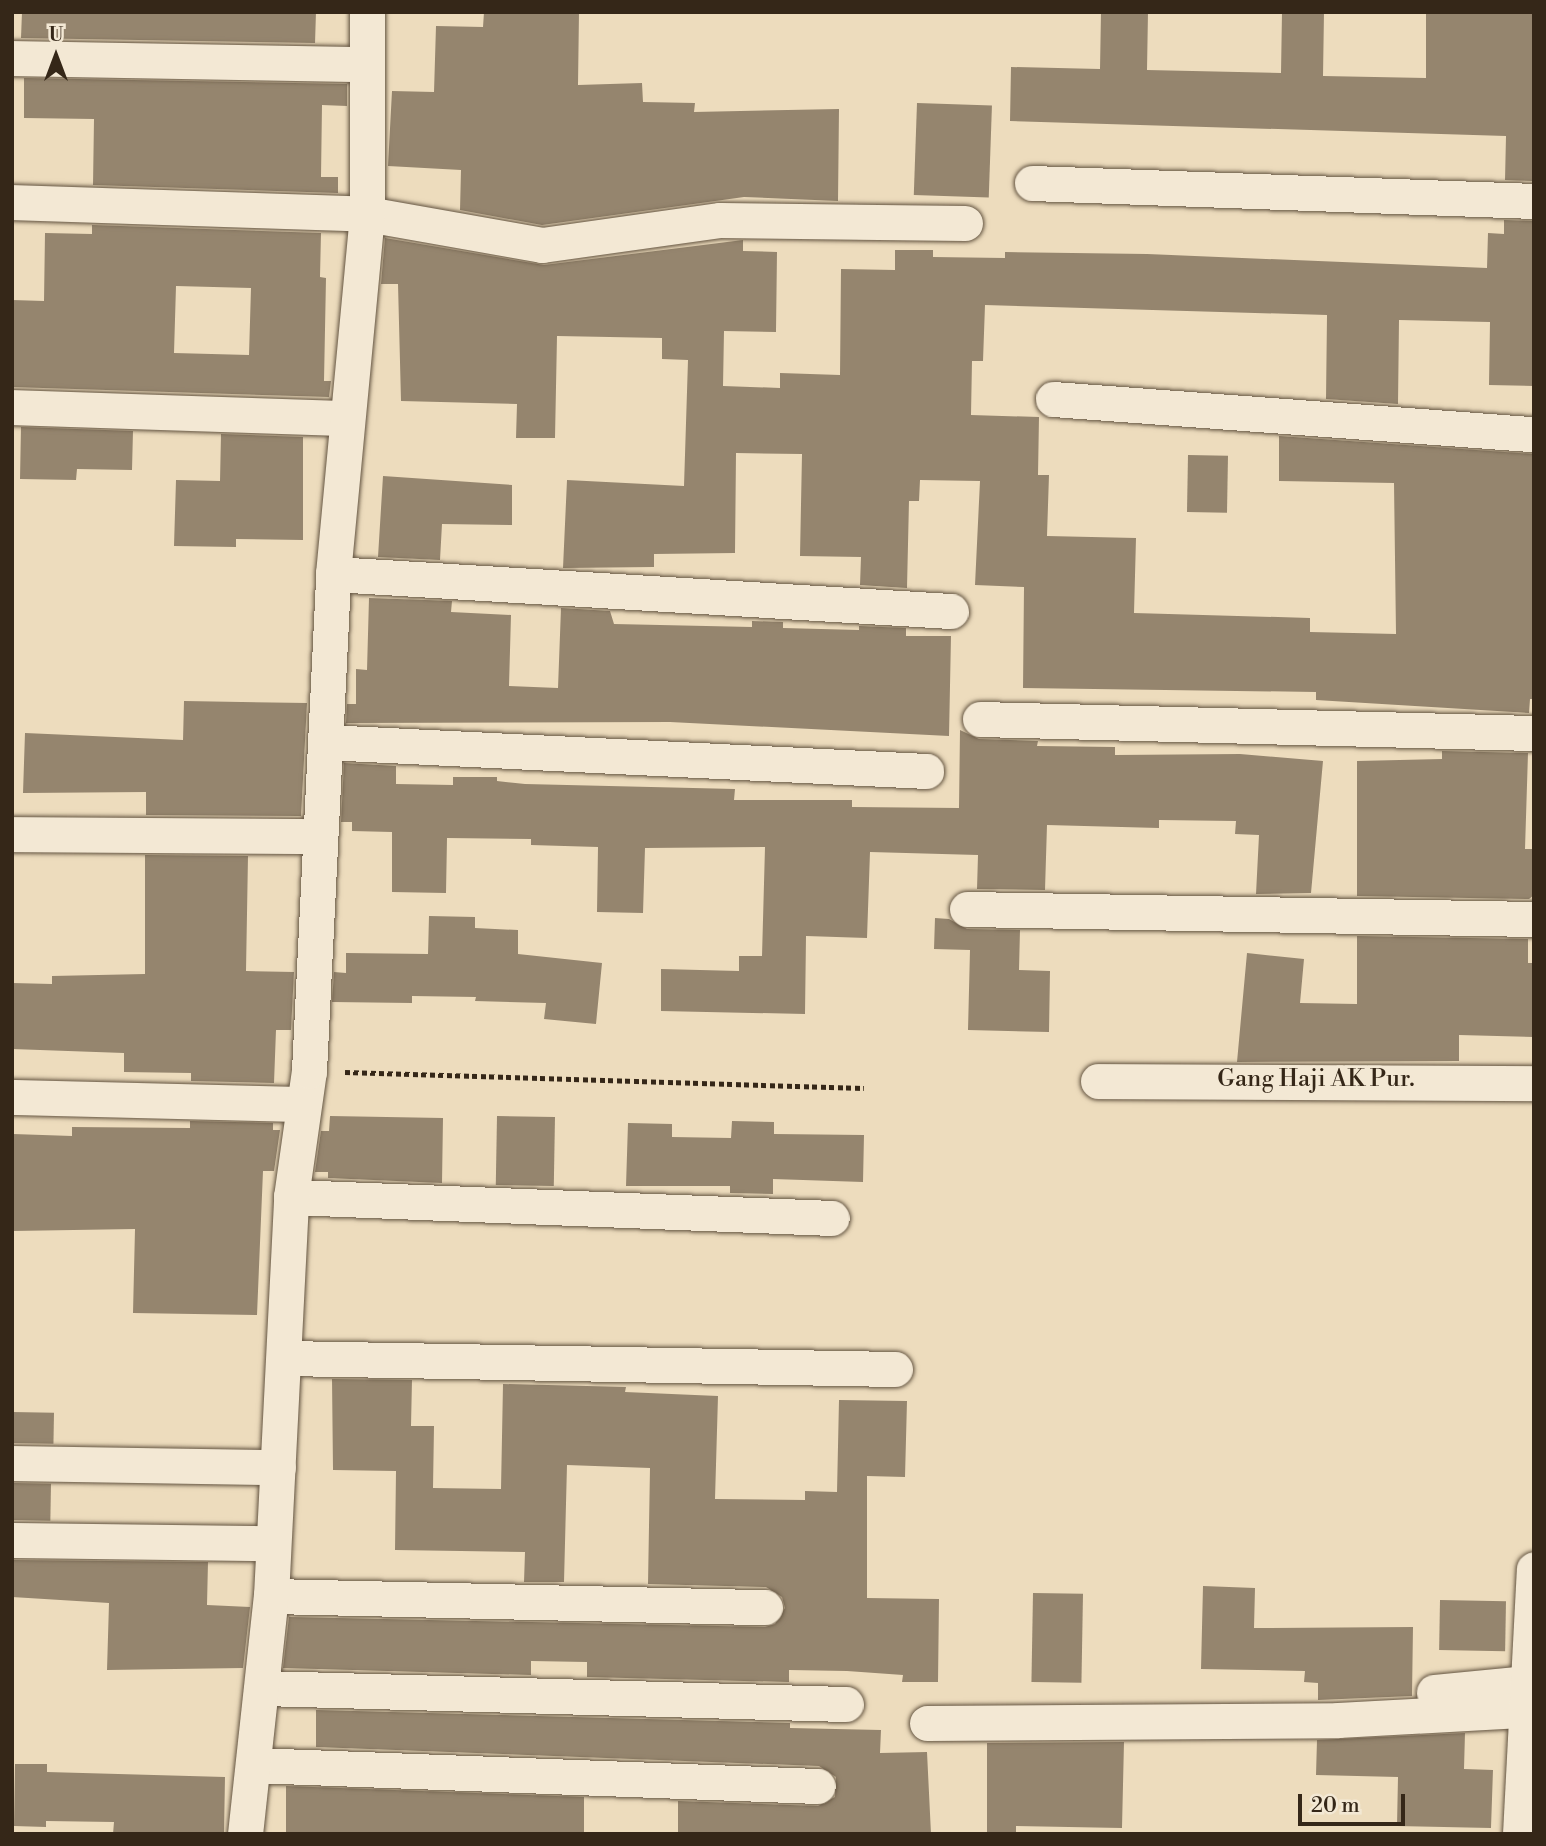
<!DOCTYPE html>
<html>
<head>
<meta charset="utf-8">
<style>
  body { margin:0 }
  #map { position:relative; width:1546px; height:1846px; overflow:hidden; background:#eddcbd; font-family:"Libre Bodoni",serif }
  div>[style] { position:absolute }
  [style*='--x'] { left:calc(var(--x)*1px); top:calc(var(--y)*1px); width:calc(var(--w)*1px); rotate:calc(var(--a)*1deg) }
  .building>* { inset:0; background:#95856e; transform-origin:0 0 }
  .path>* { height:4.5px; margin-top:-2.25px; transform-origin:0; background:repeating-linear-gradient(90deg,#352718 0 5px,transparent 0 8.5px) }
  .roads { filter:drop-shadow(0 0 2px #635441) drop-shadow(0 0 2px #635441) }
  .minor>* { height:35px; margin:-17.5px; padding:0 17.5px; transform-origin:17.5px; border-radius:17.5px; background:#f3e8d4 }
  span { translate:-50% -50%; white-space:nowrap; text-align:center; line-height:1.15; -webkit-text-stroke:5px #f3e8d4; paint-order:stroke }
  .street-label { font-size:24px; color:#352718 }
  .frame { position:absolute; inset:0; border:14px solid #352718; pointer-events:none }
  .north { position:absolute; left:21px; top:21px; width:70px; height:70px; -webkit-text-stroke:5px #f3e8d4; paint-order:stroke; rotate:0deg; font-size:19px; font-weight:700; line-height:28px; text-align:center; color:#352718 }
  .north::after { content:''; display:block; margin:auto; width:24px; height:32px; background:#352718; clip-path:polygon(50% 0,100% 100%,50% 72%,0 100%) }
  .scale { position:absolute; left:1298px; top:1794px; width:107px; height:32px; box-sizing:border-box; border:4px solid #352718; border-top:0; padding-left:9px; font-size:21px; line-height:24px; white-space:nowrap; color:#352718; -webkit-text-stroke:5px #f3e8d4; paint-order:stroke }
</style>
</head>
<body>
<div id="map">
  <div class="building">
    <div style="clip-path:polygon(22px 12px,316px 12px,315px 43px,21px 38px)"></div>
    <div style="clip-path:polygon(484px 12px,579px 12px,578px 85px,642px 83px,643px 102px,695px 103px,694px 112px,839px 109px,838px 201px,744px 197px,542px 225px,460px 210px,461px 170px,388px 166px,392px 91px,434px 92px,436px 26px,483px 27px)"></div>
    <div style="clip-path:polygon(1101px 12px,1148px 12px,1147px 70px,1281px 73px,1282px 12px,1324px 12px,1323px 76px,1426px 78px,1426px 12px,1534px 12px,1534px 181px,1505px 180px,1506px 136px,1010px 121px,1011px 67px,1100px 69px)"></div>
    <div style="clip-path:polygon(24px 78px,347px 84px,347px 106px,322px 105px,321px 177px,338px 177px,338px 193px,93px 185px,94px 119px,24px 118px)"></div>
    <div style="left:917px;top:103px;width:75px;height:92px;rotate:2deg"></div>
    <div style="clip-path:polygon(1504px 220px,1534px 221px,1534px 386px,1489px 385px,1490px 322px,1399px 320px,1398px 404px,1326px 399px,1327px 315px,985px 305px,983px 361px,972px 361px,971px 415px,1039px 417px,1038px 475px,1049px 475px,1047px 536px,1136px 538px,1134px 613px,1310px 618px,1310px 632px,1396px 634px,1394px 483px,1279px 481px,1279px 436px,1534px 454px,1534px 699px,1530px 699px,1529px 713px,1316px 700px,1316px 692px,1023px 688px,1024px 587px,975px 585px,980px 481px,920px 480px,919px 501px,909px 501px,907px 588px,860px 585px,861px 557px,800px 556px,802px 454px,736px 453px,735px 553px,654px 554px,654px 567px,563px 568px,567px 480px,684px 486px,688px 360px,662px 359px,662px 338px,557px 336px,555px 438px,516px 438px,517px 404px,401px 401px,398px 284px,381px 284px,385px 238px,544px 265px,743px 240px,743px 251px,777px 252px,776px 332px,724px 331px,723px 386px,780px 388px,780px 373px,840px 375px,841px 269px,895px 270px,895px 250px,933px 250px,933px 257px,1005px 258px,1005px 252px,1147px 254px,1487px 268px,1488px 233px,1504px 234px)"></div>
    <div style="clip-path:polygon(evenodd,92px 225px,321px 233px,320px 277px,326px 278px,324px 381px,331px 381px,329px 397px,12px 387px,12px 300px,44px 301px,45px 233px,92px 234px,92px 225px,176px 286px,251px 288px,249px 355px,174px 353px,176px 286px)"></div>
    <div style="clip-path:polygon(21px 427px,133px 431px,132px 470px,77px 469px,76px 480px,20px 479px)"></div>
    <div style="clip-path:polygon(221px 434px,303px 437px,303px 540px,236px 539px,236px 547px,174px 546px,176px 480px,220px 481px)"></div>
    <div style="left:1188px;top:455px;width:40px;height:57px;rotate:1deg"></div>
    <div style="clip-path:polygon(383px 476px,512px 485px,512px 525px,442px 524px,440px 560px,378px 557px)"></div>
    <div style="clip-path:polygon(369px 598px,452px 601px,451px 612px,511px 615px,509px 686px,558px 688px,561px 608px,610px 611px,614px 624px,752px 627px,752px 621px,783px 622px,783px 628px,859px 630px,859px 626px,906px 628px,906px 636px,951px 636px,949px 736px,670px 722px,346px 723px,347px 704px,356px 704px,356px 669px,367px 670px)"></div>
    <div style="clip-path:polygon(184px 701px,307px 703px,301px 816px,146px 815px,146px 792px,23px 793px,25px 733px,183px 740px)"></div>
    <div style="clip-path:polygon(960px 730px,979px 739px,1038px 741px,1037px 746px,1115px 747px,1115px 755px,1240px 754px,1323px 761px,1311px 893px,1256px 894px,1259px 835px,1235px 834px,1236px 821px,1159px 820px,1159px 828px,1047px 825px,1045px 890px,977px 889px,978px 855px,870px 852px,867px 938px,806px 936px,805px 1014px,661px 1011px,661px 969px,739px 971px,739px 956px,762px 956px,765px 847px,645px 848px,643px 913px,597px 912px,598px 847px,531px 845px,531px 839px,447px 838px,446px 893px,392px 892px,392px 832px,352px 831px,352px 822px,341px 822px,344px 763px,396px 766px,396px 784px,453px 785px,453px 777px,497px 777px,497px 781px,525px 784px,735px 789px,734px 800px,852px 800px,852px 807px,959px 808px)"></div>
    <div style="clip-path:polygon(1442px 751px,1528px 753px,1525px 849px,1534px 849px,1534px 895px,1529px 899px,1357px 896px,1357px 761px,1442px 759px)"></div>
    <div style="clip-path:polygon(145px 855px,248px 856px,246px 971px,294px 972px,291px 1030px,276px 1030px,274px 1083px,191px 1081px,191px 1073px,124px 1072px,124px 1053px,12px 1049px,12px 983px,52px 984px,52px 976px,145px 974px)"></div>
    <div style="clip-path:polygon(429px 916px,475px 917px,475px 928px,518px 930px,518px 954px,602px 963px,596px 1024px,544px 1019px,546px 1003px,475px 1001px,476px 997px,412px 996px,412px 1003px,332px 1002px,334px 972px,346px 973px,346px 953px,428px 954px)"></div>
    <div style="clip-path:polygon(935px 918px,949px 919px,967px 929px,1020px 930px,1019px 970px,1050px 971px,1049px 1032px,968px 1030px,970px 950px,934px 949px)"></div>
    <div style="clip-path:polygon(1357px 936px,1528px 939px,1528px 963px,1534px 963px,1534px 1037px,1459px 1035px,1459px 1061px,1237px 1062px,1247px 953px,1304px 959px,1300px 1003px,1357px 1004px)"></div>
    <div style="clip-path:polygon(330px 1116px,443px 1118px,442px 1183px,328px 1178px,328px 1172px,315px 1172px,321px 1131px,329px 1131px)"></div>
    <div style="left:497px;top:1116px;width:58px;height:69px;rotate:1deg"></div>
    <div style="clip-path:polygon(190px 1121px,273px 1123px,273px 1130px,280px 1130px,274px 1171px,263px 1171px,257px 1315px,133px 1313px,135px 1229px,12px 1231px,13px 1134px,72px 1136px,72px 1127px,190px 1128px)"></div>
    <div style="clip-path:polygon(732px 1121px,774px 1122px,774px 1134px,864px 1135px,863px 1182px,773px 1179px,773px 1194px,730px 1193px,730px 1186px,626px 1186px,628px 1123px,672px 1124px,672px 1137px,731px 1138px)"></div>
    <div style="clip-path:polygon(332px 1379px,412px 1380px,411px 1426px,434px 1426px,433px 1488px,501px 1489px,503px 1384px,626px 1387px,625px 1392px,718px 1396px,715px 1499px,805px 1500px,805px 1491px,837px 1492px,839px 1400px,907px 1401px,905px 1477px,867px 1476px,867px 1598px,939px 1599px,938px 1682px,902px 1682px,903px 1675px,847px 1671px,789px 1670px,789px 1682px,587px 1677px,587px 1662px,531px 1661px,531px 1675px,283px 1668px,289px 1617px,765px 1627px,775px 1624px,785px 1608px,782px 1597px,766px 1587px,648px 1584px,650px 1468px,567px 1465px,564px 1582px,524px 1582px,525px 1552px,395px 1550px,396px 1471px,333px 1470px)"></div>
    <div style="left:12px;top:1412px;width:42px;height:31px;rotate:1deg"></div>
    <div style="left:12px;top:1483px;width:39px;height:37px;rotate:1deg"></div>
    <div style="clip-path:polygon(12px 1560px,208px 1562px,207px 1605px,250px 1607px,243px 1668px,107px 1670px,109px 1603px,12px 1597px)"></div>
    <div style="clip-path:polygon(1203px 1586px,1255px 1588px,1254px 1628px,1413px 1627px,1412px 1696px,1318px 1700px,1318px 1683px,1304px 1682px,1305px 1671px,1201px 1669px)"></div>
    <div style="left:1033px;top:1593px;width:50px;height:89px;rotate:1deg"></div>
    <div style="left:1440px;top:1600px;width:66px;height:50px;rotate:1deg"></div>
    <div style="clip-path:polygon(316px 1710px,790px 1723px,790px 1728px,881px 1730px,880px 1753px,927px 1752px,931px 1834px,678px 1834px,678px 1801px,818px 1806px,835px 1797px,836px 1777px,819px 1766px,316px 1747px)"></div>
    <div style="clip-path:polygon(1465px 1733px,1464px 1769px,1493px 1770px,1491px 1828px,1397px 1826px,1398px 1777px,1316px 1775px,1317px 1740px)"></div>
    <div style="clip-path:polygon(1124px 1742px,1122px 1828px,1016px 1826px,1016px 1834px,987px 1834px,987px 1743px)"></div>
    <div style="clip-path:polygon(15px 1764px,47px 1764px,47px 1772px,225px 1777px,224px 1834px,113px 1834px,114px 1822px,46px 1821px,46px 1827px,14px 1826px)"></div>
    <div style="clip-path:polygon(286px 1786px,584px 1797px,584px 1834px,286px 1832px)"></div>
  </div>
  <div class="path">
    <div style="--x:345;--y:1072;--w:519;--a:1.77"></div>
  </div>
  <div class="roads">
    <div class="minor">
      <div style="--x:12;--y:58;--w:352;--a:1"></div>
      <div style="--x:1032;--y:183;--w:502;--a:2.05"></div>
      <div style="--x:12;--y:202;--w:355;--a:1.9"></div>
      <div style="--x:367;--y:214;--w:178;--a:10"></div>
      <div style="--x:542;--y:245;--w:180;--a:-8"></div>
      <div style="--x:720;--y:220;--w:245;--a:0.7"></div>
      <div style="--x:1053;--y:399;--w:482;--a:4.2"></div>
      <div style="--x:12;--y:407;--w:335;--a:1.9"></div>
      <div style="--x:333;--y:574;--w:619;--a:3.43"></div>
      <div style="--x:980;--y:719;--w:554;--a:1.45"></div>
      <div style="--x:325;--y:742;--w:602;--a:2.76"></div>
      <div style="--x:12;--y:834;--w:305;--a:0.4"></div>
      <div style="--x:967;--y:909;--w:567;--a:1.01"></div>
      <div style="--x:1098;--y:1081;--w:436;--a:0.3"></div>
      <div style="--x:12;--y:1097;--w:290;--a:1.4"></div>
      <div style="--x:291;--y:1197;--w:541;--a:2.22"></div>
      <div style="--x:284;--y:1358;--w:611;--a:1.03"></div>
      <div style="--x:12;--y:1463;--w:266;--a:0.9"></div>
      <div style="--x:12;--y:1540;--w:261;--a:0.7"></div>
      <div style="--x:271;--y:1596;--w:494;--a:1.3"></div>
      <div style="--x:262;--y:1688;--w:584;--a:1.57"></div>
      <div style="--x:1434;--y:1692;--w:92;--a:-5.6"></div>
      <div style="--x:927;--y:1723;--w:411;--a:-0.4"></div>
      <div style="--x:1338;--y:1720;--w:187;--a:-3.1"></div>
      <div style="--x:253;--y:1765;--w:565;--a:2.13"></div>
      <div style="--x:245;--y:1834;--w:239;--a:-83.8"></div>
      <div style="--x:271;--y:1596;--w:400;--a:-87.1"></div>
      <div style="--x:291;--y:1197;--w:127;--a:-81.9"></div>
      <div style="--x:309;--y:1071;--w:498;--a:-87.2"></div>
      <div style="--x:333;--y:574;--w:362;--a:-84.6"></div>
      <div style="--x:367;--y:214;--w:202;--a:-90"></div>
      <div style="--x:1520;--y:1834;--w:265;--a:-87"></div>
    </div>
  </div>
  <div class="street-label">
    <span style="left:1316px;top:1080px">Gang Haji AK Pur.</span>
  </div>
  <div class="frame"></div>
  <div class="north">U</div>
  <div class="scale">20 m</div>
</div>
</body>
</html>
